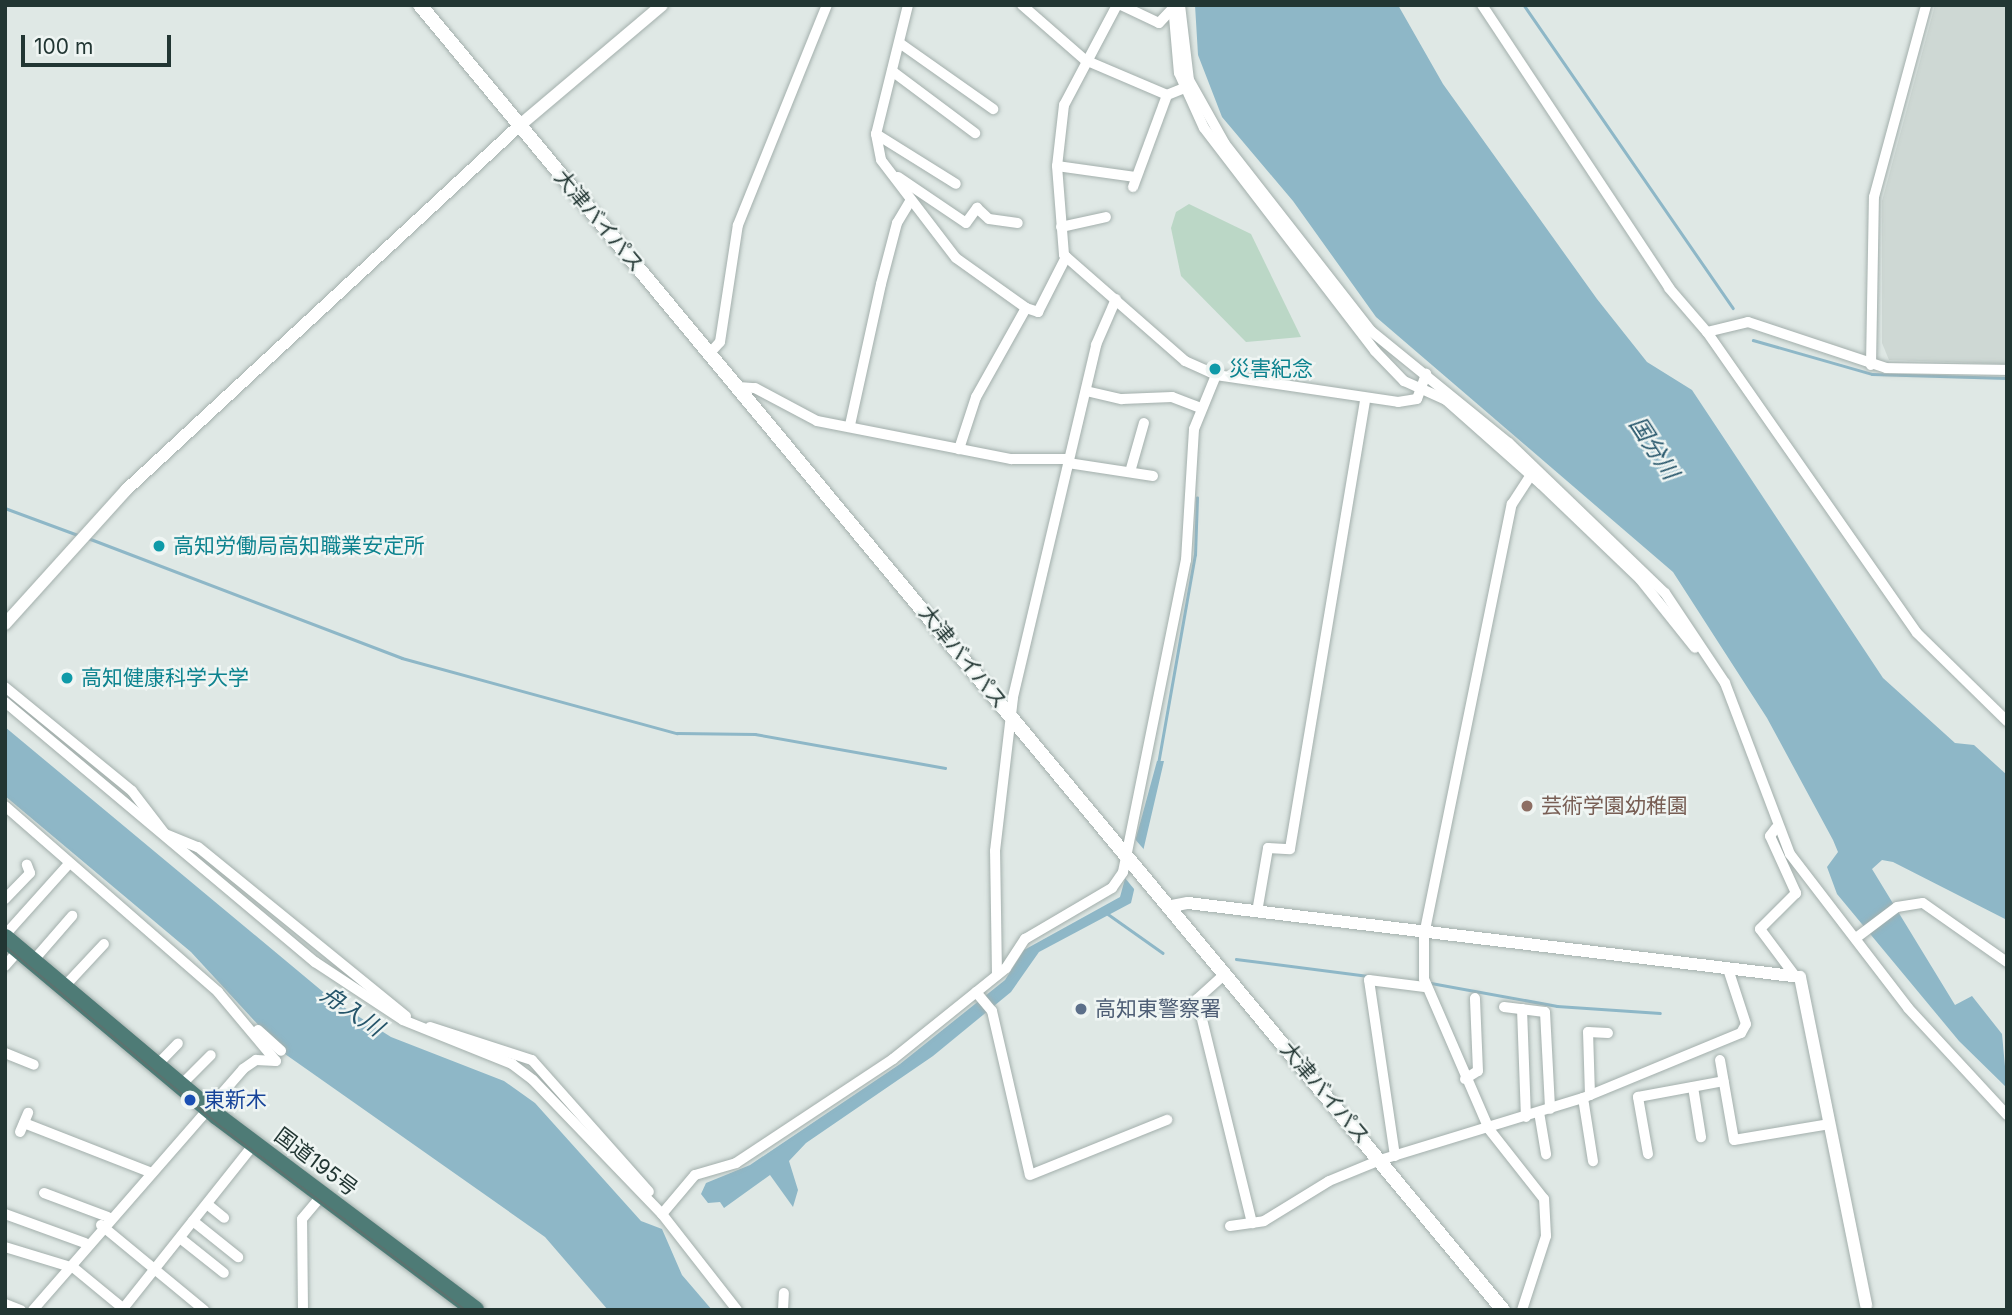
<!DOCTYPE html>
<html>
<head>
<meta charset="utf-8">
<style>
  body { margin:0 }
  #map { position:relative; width:2012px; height:1315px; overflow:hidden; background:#dfe8e5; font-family:Inter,"Noto Sans JP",sans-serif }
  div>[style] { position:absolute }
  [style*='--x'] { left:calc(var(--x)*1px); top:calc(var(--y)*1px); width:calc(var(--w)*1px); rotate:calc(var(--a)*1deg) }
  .built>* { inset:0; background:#ced8d4 }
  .green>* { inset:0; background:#bbd7c6 }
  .water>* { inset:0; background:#8eb7c7 }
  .pier>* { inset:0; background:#dfe8e5 }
  .stream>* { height:2.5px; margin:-1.25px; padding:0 1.25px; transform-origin:1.25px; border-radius:1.25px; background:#8eb7c7 }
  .roads { filter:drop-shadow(0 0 2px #a3afac) drop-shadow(0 0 2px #a3afac) }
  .minor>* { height:10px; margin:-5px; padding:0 5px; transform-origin:5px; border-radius:5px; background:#fff }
  .tertiary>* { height:12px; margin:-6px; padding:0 6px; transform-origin:6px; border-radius:6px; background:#fff }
  .secondary>* { height:14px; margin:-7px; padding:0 7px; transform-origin:7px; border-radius:7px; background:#fff }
  .trunk>* { height:18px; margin:-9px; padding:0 9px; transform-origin:9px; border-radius:9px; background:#4e7b76 }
  .tram>* { height:2px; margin:-1px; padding:0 1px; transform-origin:1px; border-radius:1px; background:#5d726f }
  .dots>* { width:19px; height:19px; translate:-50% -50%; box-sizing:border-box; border:4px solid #eff5f3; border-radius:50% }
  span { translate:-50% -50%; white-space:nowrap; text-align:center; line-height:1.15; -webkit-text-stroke:5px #eff5f3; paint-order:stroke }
  .street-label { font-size:21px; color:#223633 }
  .culture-label { font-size:21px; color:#0d838f }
  .left { translate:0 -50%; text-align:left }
  .education-label { font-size:21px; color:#785e54 }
  .service-label { font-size:21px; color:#4e5e75 }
  .transit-label { font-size:21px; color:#164399 }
  .water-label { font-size:23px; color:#25556a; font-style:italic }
  .frame { position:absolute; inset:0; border:7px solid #223633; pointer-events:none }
  .scale { position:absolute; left:21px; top:35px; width:150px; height:32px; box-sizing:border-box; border:4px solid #223633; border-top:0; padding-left:9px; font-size:21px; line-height:24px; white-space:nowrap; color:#223633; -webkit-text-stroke:5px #eff5f3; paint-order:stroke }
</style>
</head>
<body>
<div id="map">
  <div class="built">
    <div style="clip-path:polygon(1935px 5px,2007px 5px,2007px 364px,1889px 360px,1882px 343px,1882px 201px)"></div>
  </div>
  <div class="green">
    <div style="clip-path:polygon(1189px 204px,1251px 234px,1301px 337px,1246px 342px,1181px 276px,1171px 228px,1176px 212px)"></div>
  </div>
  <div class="water">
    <div style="clip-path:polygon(1195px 5px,1398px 5px,1443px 84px,1597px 299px,1647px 362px,1692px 390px,1883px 678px,1955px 743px,1974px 745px,2007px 775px,2007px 920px,1893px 862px,1882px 860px,1872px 869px,1955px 1005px,1972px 996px,2002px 1034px,2007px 1088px,1959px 1041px,1837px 894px,1827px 867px,1838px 852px,1833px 840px,1767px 718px,1673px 572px,1376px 317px,1293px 201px,1222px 117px,1198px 55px)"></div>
    <div style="clip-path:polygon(5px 727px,334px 1001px,391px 1037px,504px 1081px,535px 1103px,641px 1221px,662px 1229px,682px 1275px,712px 1310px,608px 1310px,545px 1237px,285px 1054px,191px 952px,5px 796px)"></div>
    <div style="clip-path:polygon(1157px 761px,1164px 761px,1131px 903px,1039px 952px,1011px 992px,933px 1056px,806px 1143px,789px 1161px,798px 1190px,793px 1207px,770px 1175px,724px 1208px,720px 1202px,708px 1203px,701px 1194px,706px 1183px,750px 1165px,900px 1064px,1005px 980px,1024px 950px,1120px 897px)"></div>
  </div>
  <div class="pier">
    <div style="clip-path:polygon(1134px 838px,1147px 853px,1139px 895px,1125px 878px)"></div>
  </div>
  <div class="stream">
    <div style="--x:1524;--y:5;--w:368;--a:55.4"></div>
    <div style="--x:1753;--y:340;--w:124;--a:15.9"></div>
    <div style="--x:1872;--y:374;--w:135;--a:1.7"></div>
    <div style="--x:5;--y:508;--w:78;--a:20.3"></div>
    <div style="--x:88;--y:538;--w:336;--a:20.9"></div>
    <div style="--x:402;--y:658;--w:285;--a:15.3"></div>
    <div style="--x:677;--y:733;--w:78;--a:0.7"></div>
    <div style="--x:755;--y:734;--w:193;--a:10.1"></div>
    <div style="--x:1158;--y:764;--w:212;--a:-80"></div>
    <div style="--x:1195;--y:555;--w:57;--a:-88"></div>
    <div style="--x:1108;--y:914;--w:67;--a:35.3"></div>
    <div style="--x:1236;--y:959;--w:133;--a:7.3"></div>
    <div style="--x:1431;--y:983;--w:128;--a:10.3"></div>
    <div style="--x:1557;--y:1006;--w:103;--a:3.9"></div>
  </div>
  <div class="roads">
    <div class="minor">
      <div style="--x:908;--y:5;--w:133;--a:103.9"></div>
      <div style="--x:876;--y:134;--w:26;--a:79"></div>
      <div style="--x:881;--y:160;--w:123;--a:52.6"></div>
      <div style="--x:956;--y:258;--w:86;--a:35.5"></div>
      <div style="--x:1026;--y:308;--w:102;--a:119.3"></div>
      <div style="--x:976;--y:397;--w:55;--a:108.1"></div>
      <div style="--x:1022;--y:5;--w:84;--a:41.1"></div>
      <div style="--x:1085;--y:60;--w:89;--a:23.1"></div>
      <div style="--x:1167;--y:95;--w:18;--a:-22"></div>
      <div style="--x:1117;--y:5;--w:113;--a:117.9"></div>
      <div style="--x:1064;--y:105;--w:61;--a:96.5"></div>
      <div style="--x:1057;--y:166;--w:89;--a:85.5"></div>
      <div style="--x:1064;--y:255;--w:161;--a:41.2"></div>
      <div style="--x:1185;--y:361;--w:34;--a:24"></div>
      <div style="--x:1216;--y:375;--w:184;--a:8.4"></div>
      <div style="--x:1398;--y:402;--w:19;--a:-9"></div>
      <div style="--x:1417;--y:399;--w:27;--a:-70"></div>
      <div style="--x:1121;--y:5;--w:42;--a:25.3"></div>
      <div style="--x:1159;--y:23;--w:18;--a:-47"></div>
      <div style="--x:1173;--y:5;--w:68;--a:85"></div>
      <div style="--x:1179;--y:73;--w:60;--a:65.6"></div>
      <div style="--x:1204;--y:128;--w:281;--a:52.5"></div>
      <div style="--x:1375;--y:351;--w:42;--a:46"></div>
      <div style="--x:1404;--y:381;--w:46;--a:24.3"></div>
      <div style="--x:1446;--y:400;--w:127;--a:41.5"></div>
      <div style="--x:1541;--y:484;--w:137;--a:43.8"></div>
      <div style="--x:1640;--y:579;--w:88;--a:51.4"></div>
      <div style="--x:1180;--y:5;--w:76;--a:83.2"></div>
      <div style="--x:1189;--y:80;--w:73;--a:60.6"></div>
      <div style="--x:1225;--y:144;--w:237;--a:52"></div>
      <div style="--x:1371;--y:331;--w:178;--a:39.1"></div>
      <div style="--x:1509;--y:443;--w:216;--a:43.9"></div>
      <div style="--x:1665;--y:593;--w:108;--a:56.3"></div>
      <div style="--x:1725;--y:683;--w:183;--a:69.2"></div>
      <div style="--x:1790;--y:854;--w:194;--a:52.5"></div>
      <div style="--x:1908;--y:1008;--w:146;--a:47.2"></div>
      <div style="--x:1482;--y:5;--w:339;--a:56.5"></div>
      <div style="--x:1669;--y:288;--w:58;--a:49.2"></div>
      <div style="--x:1707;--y:332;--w:367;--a:55.1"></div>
      <div style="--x:1917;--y:633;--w:126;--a:44.4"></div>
      <div style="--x:901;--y:44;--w:113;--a:35.2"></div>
      <div style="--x:892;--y:71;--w:104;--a:36.8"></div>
      <div style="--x:876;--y:134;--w:94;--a:32"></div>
      <div style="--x:1057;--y:166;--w:79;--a:8"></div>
      <div style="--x:898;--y:177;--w:82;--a:34.1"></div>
      <div style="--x:966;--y:223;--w:19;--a:-54"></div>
      <div style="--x:977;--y:208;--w:16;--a:43"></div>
      <div style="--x:989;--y:219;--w:29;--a:8"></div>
      <div style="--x:1133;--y:187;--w:98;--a:-69.7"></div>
      <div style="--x:1061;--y:227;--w:46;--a:-12.5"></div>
      <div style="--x:1026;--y:308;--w:13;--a:18"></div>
      <div style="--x:1038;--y:312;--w:62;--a:-63"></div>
      <div style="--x:1707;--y:332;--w:42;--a:-13.7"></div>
      <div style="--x:1748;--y:322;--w:145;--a:18.4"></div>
      <div style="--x:1886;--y:368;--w:121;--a:0.9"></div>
      <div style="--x:710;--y:353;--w:15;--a:-48"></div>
      <div style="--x:720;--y:342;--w:118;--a:-81.3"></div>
      <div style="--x:738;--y:225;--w:237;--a:-68"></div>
      <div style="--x:1871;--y:365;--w:168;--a:-89"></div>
      <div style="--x:1874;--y:197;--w:199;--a:-74.8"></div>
      <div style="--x:739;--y:387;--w:16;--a:4"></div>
      <div style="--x:755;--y:388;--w:70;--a:28"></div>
      <div style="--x:817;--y:421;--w:198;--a:11.1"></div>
      <div style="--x:1011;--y:459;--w:58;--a:0"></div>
      <div style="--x:1086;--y:391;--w:37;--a:13"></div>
      <div style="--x:1122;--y:399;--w:50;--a:-2.3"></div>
      <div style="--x:1172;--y:397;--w:30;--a:21"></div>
      <div style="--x:850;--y:425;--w:144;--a:-77.6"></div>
      <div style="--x:881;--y:284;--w:63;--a:-75.3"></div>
      <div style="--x:897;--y:223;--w:27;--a:-59"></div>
      <div style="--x:1068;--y:463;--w:86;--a:8.7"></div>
      <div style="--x:1130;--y:472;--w:51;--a:-74.1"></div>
      <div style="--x:5;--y:687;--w:164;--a:39.3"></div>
      <div style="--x:132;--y:791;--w:54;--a:52.5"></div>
      <div style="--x:165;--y:834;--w:35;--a:22"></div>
      <div style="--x:198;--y:847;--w:268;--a:39.1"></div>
      <div style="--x:5;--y:702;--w:405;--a:40"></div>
      <div style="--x:315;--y:962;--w:105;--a:33.4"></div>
      <div style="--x:403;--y:1020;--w:118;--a:22"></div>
      <div style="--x:512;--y:1064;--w:26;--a:37"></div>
      <div style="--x:533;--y:1080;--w:186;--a:46.1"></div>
      <div style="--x:662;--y:1214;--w:122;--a:52"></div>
      <div style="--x:5;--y:806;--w:283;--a:41.1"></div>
      <div style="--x:218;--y:992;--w:90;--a:50"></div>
      <div style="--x:1776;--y:828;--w:10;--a:127"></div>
      <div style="--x:1770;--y:836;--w:63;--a:65.5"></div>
      <div style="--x:1796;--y:893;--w:51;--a:135"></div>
      <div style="--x:1760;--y:929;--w:59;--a:53.3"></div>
      <div style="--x:5;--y:899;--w:36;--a:-46"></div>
      <div style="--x:30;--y:873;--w:9;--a:-111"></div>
      <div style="--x:1257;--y:912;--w:65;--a:-80.2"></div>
      <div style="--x:1268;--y:848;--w:22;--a:3"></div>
      <div style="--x:1290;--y:849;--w:456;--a:-80.5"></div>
      <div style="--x:5;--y:935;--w:93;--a:-48.1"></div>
      <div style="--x:1856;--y:938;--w:51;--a:-37.1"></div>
      <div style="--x:1897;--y:907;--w:26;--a:-9"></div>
      <div style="--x:1923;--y:903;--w:103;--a:35.1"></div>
      <div style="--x:33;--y:961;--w:60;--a:-49.1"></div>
      <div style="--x:5;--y:966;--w:21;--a:-49"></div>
      <div style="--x:1226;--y:973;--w:39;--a:138"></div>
      <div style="--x:1197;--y:999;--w:231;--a:76.2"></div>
      <div style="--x:997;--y:975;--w:124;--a:-90.9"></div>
      <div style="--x:995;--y:851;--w:155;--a:-83.3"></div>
      <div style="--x:1013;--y:697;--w:362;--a:-76.7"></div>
      <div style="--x:1096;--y:345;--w:50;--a:-66.5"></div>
      <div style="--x:63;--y:988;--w:60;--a:-47"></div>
      <div style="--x:976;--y:992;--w:25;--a:50"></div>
      <div style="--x:992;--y:1011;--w:168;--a:77"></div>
      <div style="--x:1030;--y:1175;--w:148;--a:-21.9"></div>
      <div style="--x:1504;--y:1007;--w:41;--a:7"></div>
      <div style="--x:1545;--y:1012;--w:97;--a:87"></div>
      <div style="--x:1522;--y:1009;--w:108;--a:87.9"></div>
      <div style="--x:430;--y:1027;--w:107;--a:17.9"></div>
      <div style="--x:532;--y:1060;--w:176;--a:48.4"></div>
      <div style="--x:258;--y:1030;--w:31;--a:42"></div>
      <div style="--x:5;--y:1053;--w:31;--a:22"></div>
      <div style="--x:1720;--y:1060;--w:81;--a:80.1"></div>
      <div style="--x:1734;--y:1140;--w:97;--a:-9.5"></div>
      <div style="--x:157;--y:1065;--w:30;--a:-46"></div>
      <div style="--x:1465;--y:1079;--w:15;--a:-32"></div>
      <div style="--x:1478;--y:1071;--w:73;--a:-92.4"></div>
      <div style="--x:181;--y:1085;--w:42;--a:-45"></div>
      <div style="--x:1693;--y:1087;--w:51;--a:80.9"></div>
      <div style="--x:1590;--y:1095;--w:63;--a:-91.8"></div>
      <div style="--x:1588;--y:1032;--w:20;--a:3"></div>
      <div style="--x:1583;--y:1098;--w:64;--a:81"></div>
      <div style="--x:1539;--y:1112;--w:43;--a:80.5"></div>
      <div style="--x:24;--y:1123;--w:135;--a:21.3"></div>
      <div style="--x:20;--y:1132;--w:21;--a:-67"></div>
      <div style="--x:1648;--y:1154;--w:58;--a:-100"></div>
      <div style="--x:1638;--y:1097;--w:87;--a:-10.5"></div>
      <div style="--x:1395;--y:1156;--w:178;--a:-98.4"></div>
      <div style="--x:1369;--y:980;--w:56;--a:7.1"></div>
      <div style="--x:44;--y:1193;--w:68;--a:20.6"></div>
      <div style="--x:207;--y:1204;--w:22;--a:39"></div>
      <div style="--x:5;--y:1214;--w:85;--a:19.9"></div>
      <div style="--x:662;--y:1214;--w:51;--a:-49.8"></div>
      <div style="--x:695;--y:1175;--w:43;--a:-16.3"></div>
      <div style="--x:736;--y:1163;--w:188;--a:-33.5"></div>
      <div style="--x:893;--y:1059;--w:145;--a:-38.8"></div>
      <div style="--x:1006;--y:968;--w:35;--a:-57"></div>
      <div style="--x:1025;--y:939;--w:101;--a:-30.4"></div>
      <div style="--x:1112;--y:888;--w:19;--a:-55"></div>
      <div style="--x:1123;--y:872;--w:318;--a:-78.6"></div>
      <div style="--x:1186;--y:560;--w:131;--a:-86.5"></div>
      <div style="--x:1194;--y:429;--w:58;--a:-67.8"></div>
      <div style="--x:193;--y:1221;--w:58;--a:38.7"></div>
      <div style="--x:101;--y:1225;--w:134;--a:39.5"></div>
      <div style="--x:1230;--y:1226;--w:34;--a:-8"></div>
      <div style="--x:1264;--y:1221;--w:76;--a:-31.6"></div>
      <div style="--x:1329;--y:1181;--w:55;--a:-22.4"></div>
      <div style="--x:1380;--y:1160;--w:212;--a:-17"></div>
      <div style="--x:1583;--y:1098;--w:171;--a:-22.4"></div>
      <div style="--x:1741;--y:1033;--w:10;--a:-61"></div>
      <div style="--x:1746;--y:1024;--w:58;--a:-108.1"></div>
      <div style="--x:180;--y:1238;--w:56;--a:38.5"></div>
      <div style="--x:5;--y:1247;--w:72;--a:16.9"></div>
      <div style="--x:74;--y:1268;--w:66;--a:39.5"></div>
      <div style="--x:5;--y:1304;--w:17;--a:21"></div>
      <div style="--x:33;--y:1310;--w:320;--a:-48.9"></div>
      <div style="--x:243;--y:1069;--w:16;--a:-35"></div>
      <div style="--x:256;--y:1060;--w:20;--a:3"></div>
      <div style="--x:122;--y:1310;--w:212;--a:-51.5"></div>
      <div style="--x:303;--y:1310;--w:91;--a:-90.6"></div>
      <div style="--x:302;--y:1219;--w:31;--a:-50"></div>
      <div style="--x:783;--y:1310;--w:17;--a:-87"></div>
      <div style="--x:1522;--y:1310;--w:78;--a:-72"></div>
      <div style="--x:1546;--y:1236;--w:37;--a:-93"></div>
      <div style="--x:1544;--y:1199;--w:89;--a:-128.2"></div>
      <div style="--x:1489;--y:1129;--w:163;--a:-113.4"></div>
      <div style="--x:1424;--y:979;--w:44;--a:-90"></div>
      <div style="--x:1424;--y:935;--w:440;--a:-78.5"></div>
      <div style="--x:1512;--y:504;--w:35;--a:-57"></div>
    </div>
    <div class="tertiary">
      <div style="--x:5;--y:624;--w:181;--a:-47.9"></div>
      <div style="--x:126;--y:490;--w:536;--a:-42.81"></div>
      <div style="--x:519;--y:126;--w:187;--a:-40.2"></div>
      <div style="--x:1172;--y:906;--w:16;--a:-11"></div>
      <div style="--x:1188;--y:903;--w:616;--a:6.89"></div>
      <div style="--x:1800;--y:977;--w:335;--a:78.6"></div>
    </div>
    <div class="secondary">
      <div style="--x:420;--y:5;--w:1696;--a:50.31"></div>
    </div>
    <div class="trunk">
      <div style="--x:5;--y:938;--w:277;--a:40"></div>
      <div style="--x:217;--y:1116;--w:323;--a:36.9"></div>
    </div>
  </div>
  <div class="tram">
    <div style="--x:5;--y:946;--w:279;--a:39.9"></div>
    <div style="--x:219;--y:1125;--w:308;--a:36.9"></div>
  </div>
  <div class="dots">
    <div style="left:1215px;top:369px;background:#0f9aa8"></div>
    <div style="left:159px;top:546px;background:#0f9aa8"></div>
    <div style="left:67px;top:678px;background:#0f9aa8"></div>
    <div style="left:1527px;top:806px;background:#8d6e63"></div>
    <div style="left:1081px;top:1009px;background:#5c6f8a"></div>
    <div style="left:190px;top:1100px;background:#1a4fb4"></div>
  </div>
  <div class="street-label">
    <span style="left:599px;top:221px;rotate:50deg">大津バイパス</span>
    <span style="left:963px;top:657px;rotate:51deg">大津バイパス</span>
    <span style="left:1325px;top:1093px;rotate:50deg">大津バイパス</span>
    <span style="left:316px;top:1162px;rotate:37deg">国道195号</span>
  </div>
  <div class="culture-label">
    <span class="left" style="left:1229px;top:369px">災害紀念</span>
    <span class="left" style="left:173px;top:546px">高知労働局高知職業安定所</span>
    <span class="left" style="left:81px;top:678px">高知健康科学大学</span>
  </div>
  <div class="education-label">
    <span class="left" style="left:1541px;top:806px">芸術学園幼稚園</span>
  </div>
  <div class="service-label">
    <span class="left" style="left:1095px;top:1009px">高知東警察署</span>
  </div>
  <div class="transit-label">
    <span class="left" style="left:204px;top:1100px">東新木</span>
  </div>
  <div class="water-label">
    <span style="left:1654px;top:448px;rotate:57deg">国分川</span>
    <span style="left:352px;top:1011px;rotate:34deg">舟入川</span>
  </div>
  <div class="frame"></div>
  <div class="scale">100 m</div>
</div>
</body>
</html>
